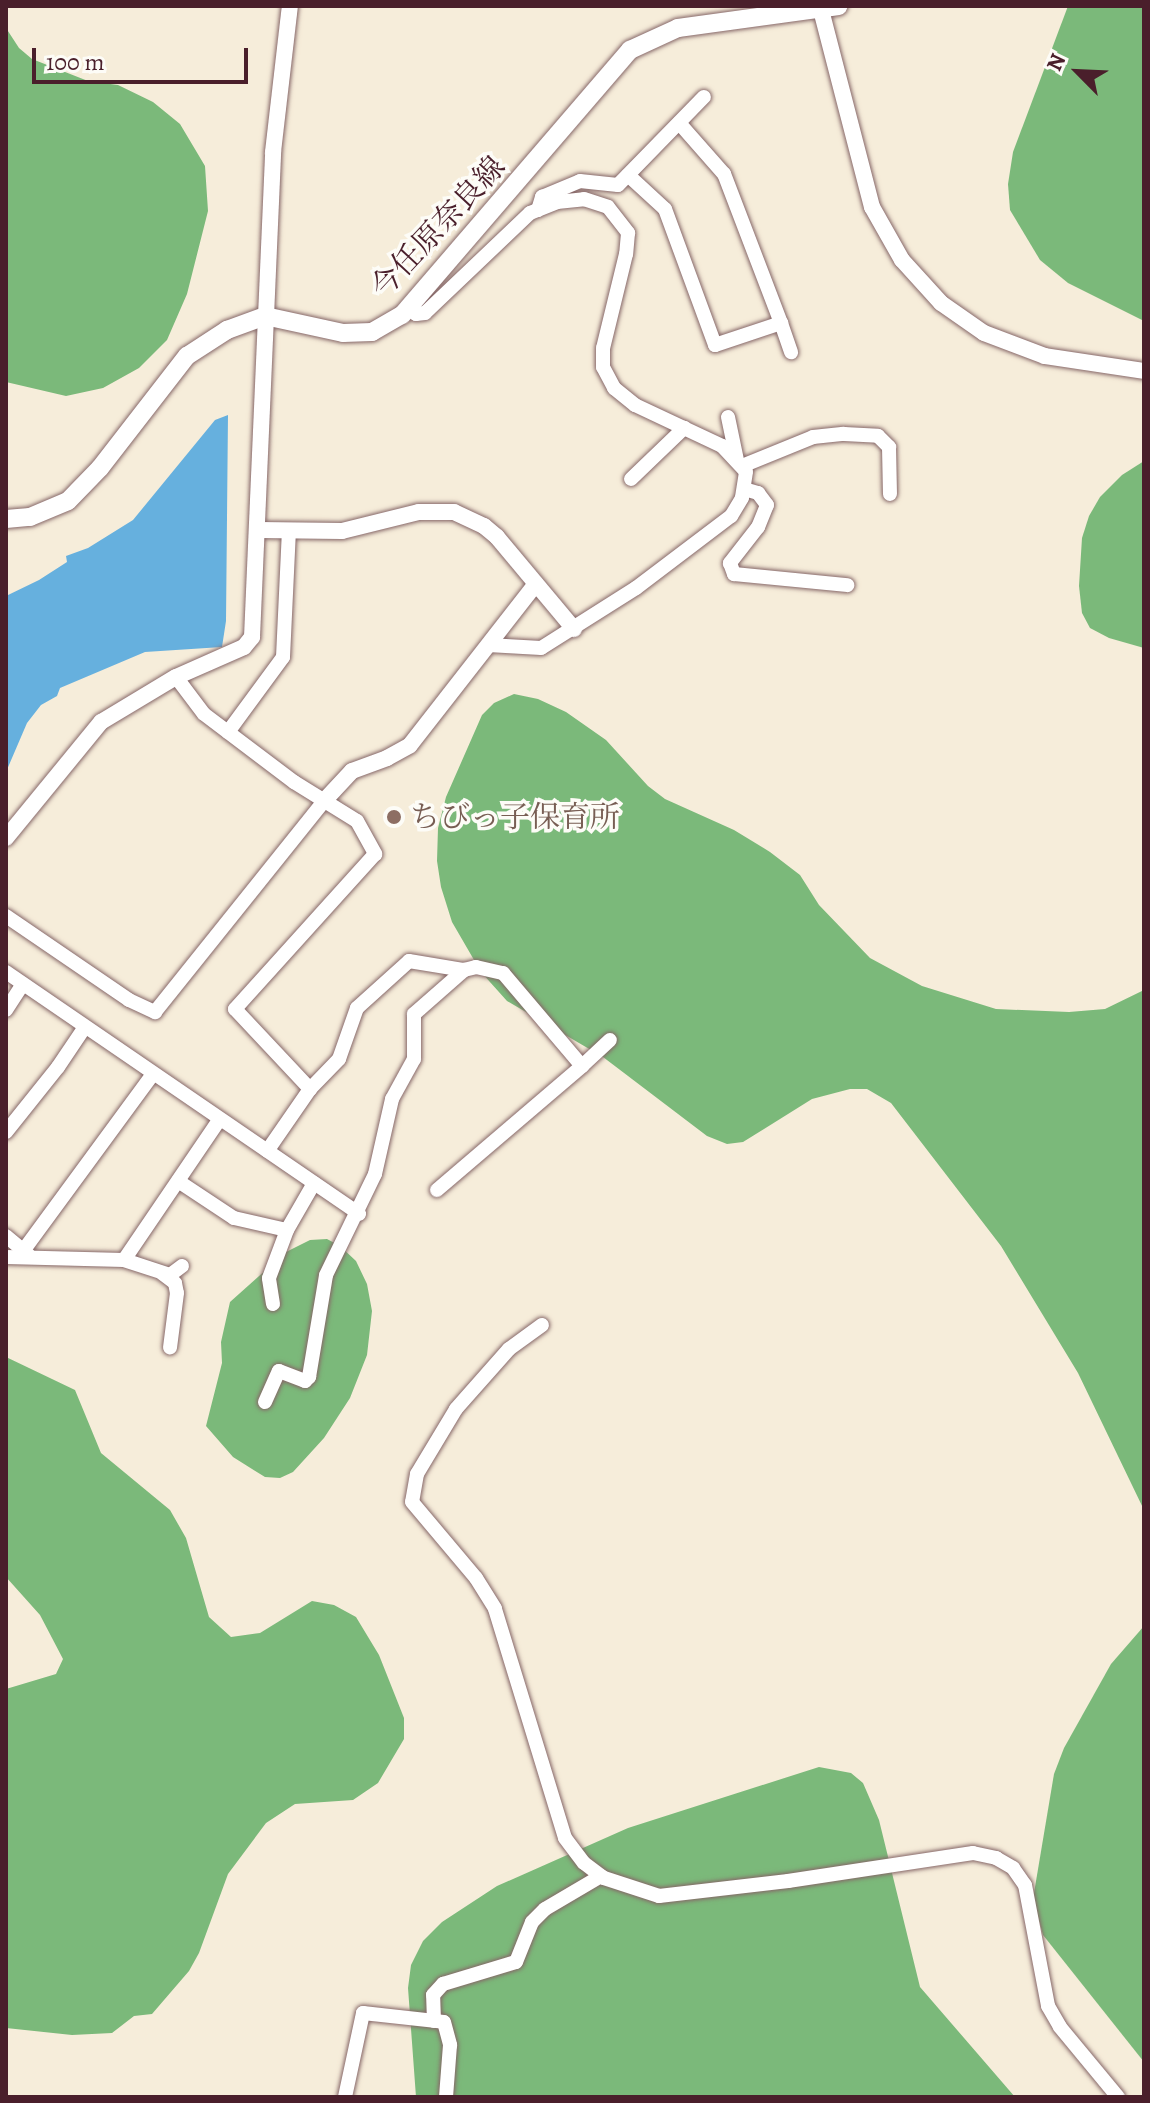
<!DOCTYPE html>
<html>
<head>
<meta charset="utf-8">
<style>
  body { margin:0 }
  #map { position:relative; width:1150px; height:2103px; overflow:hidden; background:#f6edda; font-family:Alegreya,"Noto Serif JP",serif }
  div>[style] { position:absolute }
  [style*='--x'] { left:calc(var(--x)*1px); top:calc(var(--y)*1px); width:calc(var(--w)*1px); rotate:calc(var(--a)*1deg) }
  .forest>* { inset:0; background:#7bb97a }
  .water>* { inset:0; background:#66b0de }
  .roads { filter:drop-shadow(0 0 2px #866768) drop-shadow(0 0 2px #866768) }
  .minor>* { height:14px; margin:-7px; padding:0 7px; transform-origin:7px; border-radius:7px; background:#fff }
  .tertiary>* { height:16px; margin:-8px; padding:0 8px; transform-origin:8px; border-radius:8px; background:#fff }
  .secondary>* { height:18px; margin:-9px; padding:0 9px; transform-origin:9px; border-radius:9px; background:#fff }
  .dots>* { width:22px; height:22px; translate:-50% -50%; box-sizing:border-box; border:4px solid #fdfcf7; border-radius:50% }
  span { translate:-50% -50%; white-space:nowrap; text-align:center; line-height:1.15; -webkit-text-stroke:7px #fdfcf7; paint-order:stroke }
  .street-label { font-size:30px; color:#4a1f2b }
  .education-label { font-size:30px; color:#785e54 }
  .left { translate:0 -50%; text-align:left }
  .frame { position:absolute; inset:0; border:8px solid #4a1f2b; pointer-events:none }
  .north { position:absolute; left:1038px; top:32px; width:80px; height:80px; -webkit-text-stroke:6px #fdfcf7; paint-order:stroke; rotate:294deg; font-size:22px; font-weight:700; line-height:32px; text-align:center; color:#4a1f2b }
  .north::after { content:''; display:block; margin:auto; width:28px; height:36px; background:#4a1f2b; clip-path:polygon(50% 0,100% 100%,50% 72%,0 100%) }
  .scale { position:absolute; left:32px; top:48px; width:216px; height:36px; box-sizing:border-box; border:4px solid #4a1f2b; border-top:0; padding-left:10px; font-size:24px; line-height:28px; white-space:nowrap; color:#4a1f2b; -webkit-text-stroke:6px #fdfcf7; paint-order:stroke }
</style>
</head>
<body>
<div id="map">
  <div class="forest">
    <div style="clip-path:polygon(1068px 6px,1144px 6px,1144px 321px,1068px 283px,1040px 260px,1010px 210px,1008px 184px,1013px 152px)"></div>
    <div style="clip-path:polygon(6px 28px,19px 48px,32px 59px,88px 81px,118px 85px,153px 102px,180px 124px,205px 166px,208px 211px,187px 294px,167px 340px,139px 368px,103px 388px,66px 396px,6px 382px)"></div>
    <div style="clip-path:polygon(1144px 461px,1144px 648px,1109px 638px,1090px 628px,1082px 613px,1079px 586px,1082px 538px,1089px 516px,1100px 497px,1122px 475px)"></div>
    <div style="clip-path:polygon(514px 694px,538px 699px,566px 712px,606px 740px,648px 786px,665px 799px,734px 830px,770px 852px,800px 875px,819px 905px,870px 958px,922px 986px,996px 1009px,1069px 1012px,1105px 1009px,1144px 990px,1144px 1510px,1078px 1373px,1001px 1246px,891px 1103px,867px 1089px,850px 1089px,812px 1099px,743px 1142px,727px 1144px,707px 1136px,603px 1057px,507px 1001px,481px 972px,452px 922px,441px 887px,437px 861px,438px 828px,446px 797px,482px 715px,494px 703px)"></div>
    <div style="clip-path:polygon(327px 1239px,340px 1246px,356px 1261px,367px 1284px,372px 1311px,367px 1355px,350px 1398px,324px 1438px,293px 1472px,280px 1478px,265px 1477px,233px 1457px,206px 1426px,222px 1363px,221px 1342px,230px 1302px,286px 1252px,310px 1240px)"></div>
    <div style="clip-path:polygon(6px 1357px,75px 1390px,101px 1453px,170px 1510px,186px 1538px,209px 1617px,231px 1637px,260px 1633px,312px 1601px,334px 1605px,356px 1617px,379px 1655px,404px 1718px,404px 1739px,378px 1783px,353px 1800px,295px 1804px,266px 1823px,228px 1874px,199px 1953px,189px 1971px,152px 2014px,134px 2016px,112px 2033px,72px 2035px,6px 2028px,6px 1689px,56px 1674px,63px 1659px,40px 1615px,6px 1577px)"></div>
    <div style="clip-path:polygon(1144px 1626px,1144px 2062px,1043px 1935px,1033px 1899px,1054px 1774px,1064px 1748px,1111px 1664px)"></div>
    <div style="clip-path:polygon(819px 1767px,851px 1773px,863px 1783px,879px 1820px,920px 1987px,1015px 2097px,416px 2097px,408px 1988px,411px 1965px,423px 1941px,442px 1922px,497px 1886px,628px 1828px)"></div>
  </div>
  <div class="water">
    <div style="clip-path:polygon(228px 415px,226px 621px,222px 647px,145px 652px,60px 688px,57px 696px,41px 705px,27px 723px,6px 772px,6px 596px,39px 580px,67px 562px,66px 556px,88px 548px,133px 520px,215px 420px)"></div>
  </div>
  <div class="roads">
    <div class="minor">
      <div style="--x:628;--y:175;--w:50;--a:42.6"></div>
      <div style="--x:665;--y:209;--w:145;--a:69.8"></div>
      <div style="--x:715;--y:345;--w:70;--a:-18.4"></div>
      <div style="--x:781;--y:323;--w:160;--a:-110.9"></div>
      <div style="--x:724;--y:174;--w:68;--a:-131.4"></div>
      <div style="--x:538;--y:210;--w:14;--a:-73"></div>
      <div style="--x:542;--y:197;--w:41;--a:-22.8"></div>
      <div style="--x:580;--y:181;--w:38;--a:6"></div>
      <div style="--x:618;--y:185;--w:123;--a:-45.7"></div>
      <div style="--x:408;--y:308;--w:10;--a:37"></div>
      <div style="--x:416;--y:314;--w:9;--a:-6"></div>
      <div style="--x:425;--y:313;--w:145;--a:-43.6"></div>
      <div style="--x:530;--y:213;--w:29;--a:-22"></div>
      <div style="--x:557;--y:202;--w:27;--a:-6"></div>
      <div style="--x:584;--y:199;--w:25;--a:18"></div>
      <div style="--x:608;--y:207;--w:33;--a:52"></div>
      <div style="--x:628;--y:233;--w:21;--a:95"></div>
      <div style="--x:626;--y:254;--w:97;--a:103.7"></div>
      <div style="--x:603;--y:348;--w:19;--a:90"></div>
      <div style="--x:603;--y:367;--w:24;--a:62"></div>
      <div style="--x:614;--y:388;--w:27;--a:39"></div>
      <div style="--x:635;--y:405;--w:96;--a:25.2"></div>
      <div style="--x:722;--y:446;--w:35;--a:47"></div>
      <div style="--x:746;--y:472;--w:26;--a:99"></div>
      <div style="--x:742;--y:498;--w:21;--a:121"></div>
      <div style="--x:731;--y:516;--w:119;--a:142.8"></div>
      <div style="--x:636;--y:588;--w:112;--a:147.7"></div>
      <div style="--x:541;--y:648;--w:53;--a:-176.8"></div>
      <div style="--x:781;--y:323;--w:31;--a:71"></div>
      <div style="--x:728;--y:417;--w:44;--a:78.2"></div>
      <div style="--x:742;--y:466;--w:77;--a:-22.2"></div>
      <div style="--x:813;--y:437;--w:31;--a:-6"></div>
      <div style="--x:844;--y:434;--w:34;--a:3"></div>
      <div style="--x:878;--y:436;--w:16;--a:45"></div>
      <div style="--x:889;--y:447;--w:47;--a:88.8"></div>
      <div style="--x:631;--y:479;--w:74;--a:-43.9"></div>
      <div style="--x:744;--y:489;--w:15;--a:16"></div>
      <div style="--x:758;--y:493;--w:15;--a:53"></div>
      <div style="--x:767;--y:505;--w:24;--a:112"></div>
      <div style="--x:758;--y:527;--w:46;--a:127.9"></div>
      <div style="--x:730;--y:563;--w:12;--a:70"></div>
      <div style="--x:734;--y:574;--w:114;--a:5.6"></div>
      <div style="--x:176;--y:677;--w:46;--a:52.9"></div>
      <div style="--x:204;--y:714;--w:113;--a:37.1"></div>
      <div style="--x:294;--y:782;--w:74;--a:31.8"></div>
      <div style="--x:357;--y:821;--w:38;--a:61"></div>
      <div style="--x:375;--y:854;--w:209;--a:132.1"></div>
      <div style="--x:235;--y:1009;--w:110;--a:46.8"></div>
      <div style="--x:310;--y:1089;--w:75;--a:124.7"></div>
      <div style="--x:228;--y:732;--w:93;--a:-53.7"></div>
      <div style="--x:283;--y:657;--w:127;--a:-87.3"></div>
      <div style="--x:6;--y:916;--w:149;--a:34.3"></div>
      <div style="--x:129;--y:1000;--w:29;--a:25"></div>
      <div style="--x:155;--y:1012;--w:270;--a:-51.3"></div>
      <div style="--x:6;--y:972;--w:428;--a:34.4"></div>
      <div style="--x:6;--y:1010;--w:31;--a:-57"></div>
      <div style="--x:310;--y:1089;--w:42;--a:-46"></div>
      <div style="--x:339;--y:1059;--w:54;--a:-70.6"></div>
      <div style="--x:357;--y:1008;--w:70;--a:-42.1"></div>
      <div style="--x:409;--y:961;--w:56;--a:9.3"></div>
      <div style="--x:464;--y:970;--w:12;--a:-14"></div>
      <div style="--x:476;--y:967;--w:28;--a:13"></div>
      <div style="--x:503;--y:973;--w:122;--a:49.7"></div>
      <div style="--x:582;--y:1066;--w:38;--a:-43"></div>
      <div style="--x:6;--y:1132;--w:83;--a:-51.3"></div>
      <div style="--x:58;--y:1067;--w:48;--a:-56"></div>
      <div style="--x:178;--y:1181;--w:67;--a:33.5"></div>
      <div style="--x:234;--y:1218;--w:54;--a:12.8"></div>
      <div style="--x:287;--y:1230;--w:54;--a:-60.1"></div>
      <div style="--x:437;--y:1190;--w:191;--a:-40.5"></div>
      <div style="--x:6;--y:1236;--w:30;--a:40"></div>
      <div style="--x:23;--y:1251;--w:220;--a:-53.7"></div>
      <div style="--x:6;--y:1257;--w:118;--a:1.5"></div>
      <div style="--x:124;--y:1260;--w:169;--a:-55.8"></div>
      <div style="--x:124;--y:1260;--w:48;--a:18.1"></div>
      <div style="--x:170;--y:1275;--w:15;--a:-37"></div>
      <div style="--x:163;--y:1274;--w:15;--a:37"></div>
      <div style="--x:175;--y:1283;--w:10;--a:79"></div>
      <div style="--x:177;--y:1293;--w:55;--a:97.3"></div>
      <div style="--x:273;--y:1304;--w:26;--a:-99"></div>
      <div style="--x:269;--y:1278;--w:51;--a:-69.4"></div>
      <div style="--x:542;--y:1325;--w:41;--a:144"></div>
      <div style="--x:509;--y:1349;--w:80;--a:131.5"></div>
      <div style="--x:456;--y:1409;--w:76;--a:121"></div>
      <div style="--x:417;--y:1474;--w:28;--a:100"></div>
      <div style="--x:412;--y:1502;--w:99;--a:49.9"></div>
      <div style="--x:476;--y:1578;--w:36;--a:58"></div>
      <div style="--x:495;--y:1609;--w:239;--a:73"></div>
      <div style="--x:565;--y:1838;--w:31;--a:53"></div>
      <div style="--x:584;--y:1863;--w:25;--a:37"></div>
      <div style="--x:604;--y:1878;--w:58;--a:18.1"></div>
      <div style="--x:659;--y:1896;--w:130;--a:-6.6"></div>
      <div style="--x:788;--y:1881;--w:187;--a:-8.6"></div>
      <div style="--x:973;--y:1853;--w:24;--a:12"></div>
      <div style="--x:996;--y:1858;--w:20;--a:30"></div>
      <div style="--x:1013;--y:1868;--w:21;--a:55"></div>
      <div style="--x:1025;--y:1885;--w:123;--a:79.2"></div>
      <div style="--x:1048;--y:2006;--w:24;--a:60"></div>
      <div style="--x:1060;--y:2027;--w:91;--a:50.4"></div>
      <div style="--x:265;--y:1402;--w:34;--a:-66"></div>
      <div style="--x:279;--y:1371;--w:28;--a:21"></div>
      <div style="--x:305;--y:1381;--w:6;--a:-45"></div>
      <div style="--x:309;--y:1377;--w:103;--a:-80.5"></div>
      <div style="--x:326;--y:1275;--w:112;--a:-64.1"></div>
      <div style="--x:375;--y:1174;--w:77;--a:-77.2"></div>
      <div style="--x:392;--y:1099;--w:46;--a:-61.2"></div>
      <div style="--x:414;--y:1059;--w:45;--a:-90"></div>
      <div style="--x:414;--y:1014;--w:67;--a:-41.3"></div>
      <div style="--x:434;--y:2021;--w:26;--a:-92"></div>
      <div style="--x:433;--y:1995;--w:15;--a:-48"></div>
      <div style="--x:443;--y:1984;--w:76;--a:-16.8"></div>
      <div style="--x:516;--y:1962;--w:43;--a:-68.2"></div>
      <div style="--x:532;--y:1922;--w:18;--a:-45"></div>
      <div style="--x:545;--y:1909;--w:65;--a:-30.5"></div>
      <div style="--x:345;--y:2097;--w:86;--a:-77.9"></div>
      <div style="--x:363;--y:2013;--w:81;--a:6.3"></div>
      <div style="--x:444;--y:2022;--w:24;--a:75"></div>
      <div style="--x:450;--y:2045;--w:52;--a:94.4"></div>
    </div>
    <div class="tertiary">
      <div style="--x:820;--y:6;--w:208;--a:75.5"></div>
      <div style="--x:872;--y:207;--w:61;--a:60.5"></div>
      <div style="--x:902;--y:260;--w:58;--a:47.8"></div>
      <div style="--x:941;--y:303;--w:52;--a:34.9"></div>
      <div style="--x:984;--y:333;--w:65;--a:20.7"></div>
      <div style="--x:1045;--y:356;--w:100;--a:8.6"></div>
      <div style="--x:259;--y:530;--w:83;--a:0.7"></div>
      <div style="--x:342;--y:531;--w:79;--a:-13.9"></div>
      <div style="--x:419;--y:512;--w:35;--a:0"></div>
      <div style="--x:454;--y:512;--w:33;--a:25"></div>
      <div style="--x:484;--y:526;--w:17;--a:40"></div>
      <div style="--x:497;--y:537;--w:120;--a:50.1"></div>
      <div style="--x:324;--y:801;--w:41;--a:-47"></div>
      <div style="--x:352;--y:771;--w:37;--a:-20"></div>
      <div style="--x:387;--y:758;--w:26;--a:-29"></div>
      <div style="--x:410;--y:745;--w:204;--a:-52"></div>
      <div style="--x:6;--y:838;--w:150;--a:-50.7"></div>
      <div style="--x:101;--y:722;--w:87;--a:-31"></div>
      <div style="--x:176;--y:677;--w:74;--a:-23.8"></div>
      <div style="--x:244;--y:647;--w:13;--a:-51"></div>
      <div style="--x:252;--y:637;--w:485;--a:-87.5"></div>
      <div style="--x:273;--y:152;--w:147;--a:-83.4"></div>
    </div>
    <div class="secondary">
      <div style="--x:6;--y:519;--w:24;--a:-5"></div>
      <div style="--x:30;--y:517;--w:41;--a:-22.8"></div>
      <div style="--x:68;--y:501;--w:46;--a:-45.9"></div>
      <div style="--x:100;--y:468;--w:142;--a:-52.2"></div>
      <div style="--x:187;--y:356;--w:48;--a:-33"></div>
      <div style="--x:227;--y:330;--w:40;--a:-20.2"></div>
      <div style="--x:265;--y:316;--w:80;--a:12.3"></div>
      <div style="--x:343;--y:333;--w:29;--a:-2"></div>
      <div style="--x:372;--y:332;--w:34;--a:-30"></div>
      <div style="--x:402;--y:315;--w:350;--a:-49.3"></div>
      <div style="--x:630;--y:50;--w:53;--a:-24.6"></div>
      <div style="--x:678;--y:28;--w:162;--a:-7.8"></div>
    </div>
  </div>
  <div class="dots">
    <div style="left:394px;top:817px;background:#8d6e63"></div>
  </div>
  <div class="street-label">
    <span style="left:438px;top:227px;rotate:-47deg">今任原奈良線</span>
  </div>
  <div class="education-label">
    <span class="left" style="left:410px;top:817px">ちびっ子保育所</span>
  </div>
  <div class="frame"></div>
  <div class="north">N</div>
  <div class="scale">100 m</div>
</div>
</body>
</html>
